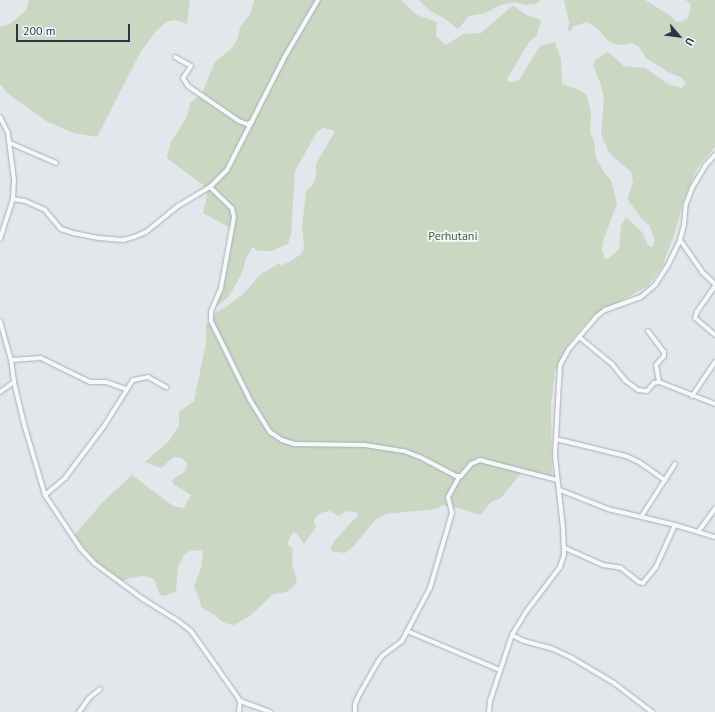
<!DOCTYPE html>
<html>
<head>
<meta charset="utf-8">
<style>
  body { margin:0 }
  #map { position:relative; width:715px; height:712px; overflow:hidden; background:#e3e7ec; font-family:"PT Sans",sans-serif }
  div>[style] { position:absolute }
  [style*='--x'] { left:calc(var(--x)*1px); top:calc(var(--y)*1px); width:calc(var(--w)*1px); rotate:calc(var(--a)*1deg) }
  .green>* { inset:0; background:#c9d7c3 }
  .roads { filter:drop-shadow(0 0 1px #a7aeb7) drop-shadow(0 0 1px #a7aeb7) }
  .minor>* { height:4px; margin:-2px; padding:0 2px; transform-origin:2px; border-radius:2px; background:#f6f8fa }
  span { translate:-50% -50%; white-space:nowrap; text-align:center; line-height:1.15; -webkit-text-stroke:3.5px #f3f6f9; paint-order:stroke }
  .park-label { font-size:12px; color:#3f6434 }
  .north { position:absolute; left:659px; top:16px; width:40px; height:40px; -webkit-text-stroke:3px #f3f6f9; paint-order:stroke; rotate:118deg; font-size:11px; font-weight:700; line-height:16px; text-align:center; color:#283547 }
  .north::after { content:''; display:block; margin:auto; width:14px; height:18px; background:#283547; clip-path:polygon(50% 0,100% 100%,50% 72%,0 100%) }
  .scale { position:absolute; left:16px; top:24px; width:114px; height:18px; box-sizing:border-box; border:2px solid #283547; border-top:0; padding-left:5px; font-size:12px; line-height:14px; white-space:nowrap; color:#283547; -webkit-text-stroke:3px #f3f6f9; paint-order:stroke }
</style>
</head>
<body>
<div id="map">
  <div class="green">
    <div style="clip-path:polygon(29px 0,190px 0,187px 24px,175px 20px,166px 22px,155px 32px,140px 53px,97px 137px,74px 133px,46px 121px,7px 93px,0 84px,0 27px,11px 23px,26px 10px)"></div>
    <div style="clip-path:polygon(254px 0,401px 0,417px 15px,437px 22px,436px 36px,446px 45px,463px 34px,481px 33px,511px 7px,514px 6px,528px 16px,539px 19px,541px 22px,537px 35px,529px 42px,507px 79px,509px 82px,512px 82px,519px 80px,540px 46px,555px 42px,561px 59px,562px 84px,582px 91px,587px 96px,591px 113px,590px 133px,594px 140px,596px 158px,604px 172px,611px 180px,617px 204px,604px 238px,602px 249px,605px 259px,608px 259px,619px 249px,621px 226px,626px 217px,642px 232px,648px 245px,651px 247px,654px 245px,654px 237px,649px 225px,641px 218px,628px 200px,628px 196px,633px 182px,631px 172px,610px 154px,601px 134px,604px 99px,601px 85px,593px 65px,596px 59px,608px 52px,624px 66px,645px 68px,668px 84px,681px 88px,686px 84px,682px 78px,670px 73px,646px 58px,639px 47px,633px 43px,620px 45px,613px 43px,607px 40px,598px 29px,587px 22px,574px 26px,570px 32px,568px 29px,569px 22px,564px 0,645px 0,669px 15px,677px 22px,680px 22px,687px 19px,691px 9px,690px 3px,685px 0,715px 0,715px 147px,697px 169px,684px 199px,674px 235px,662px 267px,648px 286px,593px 316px,569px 343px,555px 371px,551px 406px,552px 477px,524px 469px,501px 498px,491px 502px,480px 515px,458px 508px,443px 505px,437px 509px,386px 514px,376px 519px,353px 547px,345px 553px,331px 551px,331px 547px,335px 540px,358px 515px,358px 513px,348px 511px,339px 516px,330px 511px,320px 513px,315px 518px,314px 521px,316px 527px,304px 544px,296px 533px,293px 532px,287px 544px,292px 548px,293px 551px,292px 565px,297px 579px,295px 585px,287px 592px,273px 594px,250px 616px,234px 625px,224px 623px,216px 616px,201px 607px,200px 600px,194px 587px,201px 568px,203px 550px,190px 551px,184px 555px,178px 567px,176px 591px,164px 596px,160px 595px,154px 579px,143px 576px,129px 578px,122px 582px,98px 564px,74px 535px,104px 501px,132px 475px,173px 506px,184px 508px,191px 495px,173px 484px,172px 480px,184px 472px,187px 466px,186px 462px,181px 458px,174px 457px,161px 468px,145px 462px,169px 441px,179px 426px,179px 412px,194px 401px,206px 343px,206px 325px,216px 312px,226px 307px,244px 293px,261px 274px,278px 264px,282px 265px,291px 261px,301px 254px,304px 248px,302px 226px,306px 193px,307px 190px,313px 185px,316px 175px,316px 164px,334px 133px,333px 130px,323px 128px,317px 132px,295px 171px,291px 234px,288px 244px,272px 251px,258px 251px,253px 247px,247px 256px,241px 275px,232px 291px,226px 299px,215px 307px,223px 291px,226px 266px,234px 230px,203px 213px,207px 195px,203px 185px,168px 159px,167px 156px,171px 142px,187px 117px,190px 103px,202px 93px,215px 62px,232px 48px,238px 38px,240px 27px,251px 13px)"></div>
    <div style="clip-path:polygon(419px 0,541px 0,535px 4px,525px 5px,515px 2px,501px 5px,485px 13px,469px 16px,458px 29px,444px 18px,430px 11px)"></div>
  </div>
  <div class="roads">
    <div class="minor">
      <div style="--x:175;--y:57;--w:18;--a:29"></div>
      <div style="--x:191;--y:66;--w:14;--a:124"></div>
      <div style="--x:183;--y:78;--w:9;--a:58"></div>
      <div style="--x:188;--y:86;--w:62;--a:34.5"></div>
      <div style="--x:239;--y:121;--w:9;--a:21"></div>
      <div style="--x:247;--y:124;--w:5;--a:-22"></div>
      <div style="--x:0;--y:117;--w:18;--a:63"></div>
      <div style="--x:8;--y:133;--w:47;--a:82.7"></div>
      <div style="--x:14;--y:180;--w:19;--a:93"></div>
      <div style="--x:13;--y:199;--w:42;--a:108"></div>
      <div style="--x:10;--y:143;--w:50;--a:23.5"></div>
      <div style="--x:210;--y:187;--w:30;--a:44"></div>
      <div style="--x:232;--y:208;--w:9;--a:77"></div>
      <div style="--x:234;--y:217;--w:72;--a:100.4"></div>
      <div style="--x:221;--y:288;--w:26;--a:113"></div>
      <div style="--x:211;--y:312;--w:9;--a:90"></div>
      <div style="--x:211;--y:321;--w:88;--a:63.7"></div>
      <div style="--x:250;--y:400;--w:38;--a:58"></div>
      <div style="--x:270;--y:432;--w:14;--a:34"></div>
      <div style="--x:282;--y:440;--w:13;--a:18"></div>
      <div style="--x:294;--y:444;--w:71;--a:0.8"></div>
      <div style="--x:365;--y:445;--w:39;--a:9"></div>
      <div style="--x:404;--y:451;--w:17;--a:21"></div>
      <div style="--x:420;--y:457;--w:41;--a:27.8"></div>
      <div style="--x:456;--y:476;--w:5;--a:0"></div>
      <div style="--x:461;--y:476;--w:16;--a:-50"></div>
      <div style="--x:471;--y:464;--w:10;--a:-24"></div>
      <div style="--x:480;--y:460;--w:80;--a:14.6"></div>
      <div style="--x:13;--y:199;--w:12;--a:9"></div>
      <div style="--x:25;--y:201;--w:22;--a:24"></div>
      <div style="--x:45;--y:210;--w:25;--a:50"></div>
      <div style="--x:61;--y:229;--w:13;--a:18"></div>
      <div style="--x:73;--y:233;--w:26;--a:11"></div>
      <div style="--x:99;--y:238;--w:24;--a:5"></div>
      <div style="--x:123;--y:240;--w:11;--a:-15"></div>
      <div style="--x:134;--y:237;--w:13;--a:-23"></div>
      <div style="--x:146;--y:232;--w:41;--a:-39.1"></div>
      <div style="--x:178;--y:206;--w:37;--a:-31"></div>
      <div style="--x:210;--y:187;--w:24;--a:-45"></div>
      <div style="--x:227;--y:170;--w:126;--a:-63"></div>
      <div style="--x:284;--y:58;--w:67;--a:-59.6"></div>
      <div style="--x:680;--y:240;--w:39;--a:55"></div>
      <div style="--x:702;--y:272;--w:18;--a:43"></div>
      <div style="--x:715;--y:286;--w:32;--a:125"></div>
      <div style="--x:697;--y:312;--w:6;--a:108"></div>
      <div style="--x:695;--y:318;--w:26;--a:40"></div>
      <div style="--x:0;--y:321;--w:41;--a:74.2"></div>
      <div style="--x:11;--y:360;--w:22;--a:82"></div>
      <div style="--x:14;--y:382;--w:43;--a:76.6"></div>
      <div style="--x:24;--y:424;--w:74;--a:73.5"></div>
      <div style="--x:45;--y:495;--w:65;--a:56.3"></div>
      <div style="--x:81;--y:549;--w:19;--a:47"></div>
      <div style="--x:94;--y:563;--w:61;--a:36.3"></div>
      <div style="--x:143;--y:599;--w:36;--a:32"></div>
      <div style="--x:174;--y:618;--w:21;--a:37"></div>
      <div style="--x:191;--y:631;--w:80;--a:54.7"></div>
      <div style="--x:237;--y:696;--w:6;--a:59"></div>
      <div style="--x:240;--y:701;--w:11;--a:95"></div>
      <div style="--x:648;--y:331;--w:26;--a:53"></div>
      <div style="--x:664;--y:352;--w:4;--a:90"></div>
      <div style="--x:664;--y:356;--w:12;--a:132"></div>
      <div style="--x:656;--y:365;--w:17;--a:80"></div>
      <div style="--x:579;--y:337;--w:43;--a:39.3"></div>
      <div style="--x:612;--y:364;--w:22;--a:51"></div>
      <div style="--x:626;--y:381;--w:15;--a:37"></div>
      <div style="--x:638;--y:390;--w:9;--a:6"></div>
      <div style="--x:647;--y:391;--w:11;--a:-49"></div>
      <div style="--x:654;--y:383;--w:5;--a:-11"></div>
      <div style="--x:659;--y:382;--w:60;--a:21.4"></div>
      <div style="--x:11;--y:360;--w:30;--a:-4"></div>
      <div style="--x:41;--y:358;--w:55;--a:26.1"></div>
      <div style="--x:90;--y:382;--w:16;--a:0"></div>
      <div style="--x:106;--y:382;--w:21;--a:19"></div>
      <div style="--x:0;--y:392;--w:17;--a:-36"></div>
      <div style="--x:692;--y:396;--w:41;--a:-55.9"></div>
      <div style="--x:556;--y:439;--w:72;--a:13.7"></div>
      <div style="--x:626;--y:456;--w:14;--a:25"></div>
      <div style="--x:639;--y:462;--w:32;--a:35"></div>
      <div style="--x:560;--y:490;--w:52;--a:21.6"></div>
      <div style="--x:608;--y:509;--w:69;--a:13.4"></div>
      <div style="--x:675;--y:525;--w:42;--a:16.7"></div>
      <div style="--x:45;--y:495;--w:26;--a:-40"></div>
      <div style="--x:65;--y:478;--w:65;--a:-53.1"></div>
      <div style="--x:104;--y:426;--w:54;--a:-57.8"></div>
      <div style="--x:133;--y:380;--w:15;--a:-11"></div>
      <div style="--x:148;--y:377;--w:21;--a:29"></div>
      <div style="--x:641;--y:517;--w:63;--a:-57.3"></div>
      <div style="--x:698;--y:532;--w:29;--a:-54"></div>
      <div style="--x:565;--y:548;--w:42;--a:24.1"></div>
      <div style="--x:603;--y:565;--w:18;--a:9"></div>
      <div style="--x:621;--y:568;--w:23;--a:38"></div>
      <div style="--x:639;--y:582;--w:4;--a:14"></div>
      <div style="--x:643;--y:583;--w:21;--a:-51"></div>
      <div style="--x:656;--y:567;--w:46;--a:-65.7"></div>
      <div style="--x:407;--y:631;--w:101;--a:22.8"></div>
      <div style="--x:512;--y:635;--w:13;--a:27"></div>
      <div style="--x:524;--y:641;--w:28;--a:15"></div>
      <div style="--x:551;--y:648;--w:23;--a:25"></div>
      <div style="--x:572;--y:658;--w:49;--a:30.8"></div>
      <div style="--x:614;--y:683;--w:48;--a:37.3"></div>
      <div style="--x:240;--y:701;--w:32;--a:20"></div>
      <div style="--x:79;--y:712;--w:17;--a:-54"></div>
      <div style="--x:89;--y:698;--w:14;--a:-39"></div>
      <div style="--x:355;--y:712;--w:8;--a:-90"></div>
      <div style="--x:355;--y:704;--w:12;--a:-66"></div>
      <div style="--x:360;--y:693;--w:34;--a:-60"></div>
      <div style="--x:377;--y:663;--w:9;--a:-54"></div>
      <div style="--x:382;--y:656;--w:25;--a:-37"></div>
      <div style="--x:402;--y:641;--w:60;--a:-62.2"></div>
      <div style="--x:430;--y:588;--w:78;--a:-73.7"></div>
      <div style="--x:452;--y:513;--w:16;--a:-104"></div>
      <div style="--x:448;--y:497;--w:23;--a:-61"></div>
      <div style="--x:489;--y:712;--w:11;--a:-85"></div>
      <div style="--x:490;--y:701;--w:70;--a:-71.6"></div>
      <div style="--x:512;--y:635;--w:26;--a:-59"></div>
      <div style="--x:525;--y:613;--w:58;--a:-52.7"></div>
      <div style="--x:560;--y:567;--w:13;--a:-72"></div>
      <div style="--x:564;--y:555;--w:27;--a:-92"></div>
      <div style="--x:563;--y:528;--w:73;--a:-96.3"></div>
      <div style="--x:555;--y:455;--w:90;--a:-86.8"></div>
      <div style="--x:560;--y:365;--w:18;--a:-61"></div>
      <div style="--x:569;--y:349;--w:43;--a:-49.7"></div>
      <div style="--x:597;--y:316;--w:10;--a:-37"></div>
      <div style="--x:605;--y:310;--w:38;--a:-20"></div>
      <div style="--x:641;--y:297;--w:18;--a:-41"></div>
      <div style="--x:655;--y:285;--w:24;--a:-57"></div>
      <div style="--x:668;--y:265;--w:28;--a:-64"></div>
      <div style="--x:680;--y:240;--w:16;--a:-75"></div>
      <div style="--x:684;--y:225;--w:21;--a:-85"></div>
      <div style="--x:686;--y:204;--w:17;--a:-69"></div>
      <div style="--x:692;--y:188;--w:26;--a:-59"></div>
      <div style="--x:705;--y:166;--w:15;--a:-48"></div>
    </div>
  </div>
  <div class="park-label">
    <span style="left:453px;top:236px">Perhutani</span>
  </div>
  <div class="north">U</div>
  <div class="scale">200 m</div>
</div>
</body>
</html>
